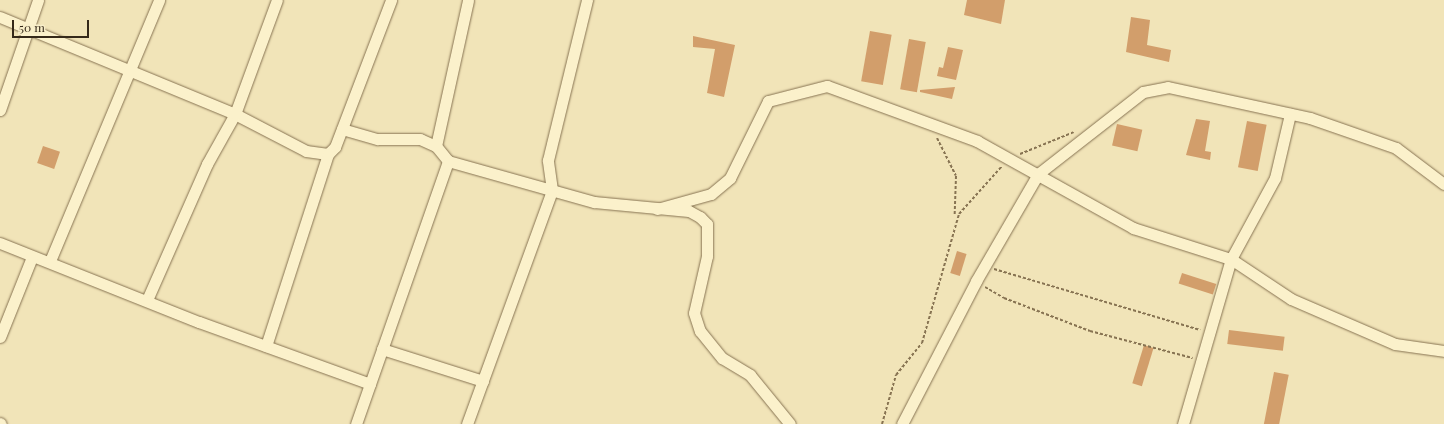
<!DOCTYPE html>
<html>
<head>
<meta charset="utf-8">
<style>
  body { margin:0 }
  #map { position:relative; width:1444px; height:424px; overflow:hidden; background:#f1e4b8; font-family:"Playfair Display",serif }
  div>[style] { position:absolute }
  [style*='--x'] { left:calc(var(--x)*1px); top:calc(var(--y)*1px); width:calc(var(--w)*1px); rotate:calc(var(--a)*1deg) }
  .building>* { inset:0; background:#d29e6b; transform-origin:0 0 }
  .path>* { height:2px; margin-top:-1px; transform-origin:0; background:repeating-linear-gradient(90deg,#877352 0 3px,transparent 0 5px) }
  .roads { filter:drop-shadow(0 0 1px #877352) drop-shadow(0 0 1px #877352) }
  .minor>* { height:11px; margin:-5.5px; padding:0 5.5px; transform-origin:5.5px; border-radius:5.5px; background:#fbf1cb }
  span { translate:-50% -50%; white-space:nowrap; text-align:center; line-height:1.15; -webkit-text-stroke:4px #f8eec8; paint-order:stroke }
  .scale { position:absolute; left:12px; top:20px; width:77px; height:18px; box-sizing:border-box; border:2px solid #352919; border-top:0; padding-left:5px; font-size:12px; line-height:14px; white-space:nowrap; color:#352919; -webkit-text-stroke:3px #f8eec8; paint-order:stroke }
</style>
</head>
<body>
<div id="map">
  <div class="building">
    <div style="clip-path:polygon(967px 0,1005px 0,1001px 24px,964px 15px)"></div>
    <div style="clip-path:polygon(1131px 17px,1150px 20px,1147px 45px,1171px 50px,1169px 62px,1126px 52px)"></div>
    <div style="left:870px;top:31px;width:22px;height:51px;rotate:10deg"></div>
    <div style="clip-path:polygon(693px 36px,735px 45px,724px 97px,707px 93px,715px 49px,693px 47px)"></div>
    <div style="left:909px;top:39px;width:17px;height:51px;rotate:10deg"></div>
    <div style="clip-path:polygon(948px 47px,963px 50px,956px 80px,937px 76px,939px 67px,943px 68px)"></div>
    <div style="clip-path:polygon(955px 87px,952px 99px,920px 92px,920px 90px)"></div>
    <div style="clip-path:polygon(1196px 119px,1210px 121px,1205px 151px,1211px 152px,1210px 160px,1186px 155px)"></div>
    <div style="left:1247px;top:121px;width:20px;height:47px;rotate:11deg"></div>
    <div style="left:1117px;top:124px;width:26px;height:22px;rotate:13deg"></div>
    <div style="left:43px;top:146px;width:18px;height:18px;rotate:19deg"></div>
    <div style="left:957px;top:251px;width:10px;height:23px;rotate:17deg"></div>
    <div style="left:1182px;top:273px;width:36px;height:11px;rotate:18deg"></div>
    <div style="left:1229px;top:330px;width:56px;height:14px;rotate:7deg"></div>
    <div style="left:1144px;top:345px;width:10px;height:40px;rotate:17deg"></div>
    <div style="left:1274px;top:372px;width:15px;height:53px;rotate:11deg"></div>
  </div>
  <div class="path">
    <div style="--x:937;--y:138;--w:42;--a:63.4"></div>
    <div style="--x:956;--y:176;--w:38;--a:92"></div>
    <div style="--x:1020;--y:154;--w:58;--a:-22.2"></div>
    <div style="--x:994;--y:269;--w:215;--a:16.5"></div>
    <div style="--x:985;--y:287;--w:22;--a:30"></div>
    <div style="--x:1004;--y:298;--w:92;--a:21"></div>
    <div style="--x:1090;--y:331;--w:106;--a:14.8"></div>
    <div style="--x:882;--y:424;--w:51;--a:-74.1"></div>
    <div style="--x:896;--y:375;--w:41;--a:-50.9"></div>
    <div style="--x:922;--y:343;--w:134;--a:-74"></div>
    <div style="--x:959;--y:214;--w:64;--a:-48.1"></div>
  </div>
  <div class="roads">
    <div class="minor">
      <div style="--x:0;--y:17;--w:254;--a:22.4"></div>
      <div style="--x:235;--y:114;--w:80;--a:27.5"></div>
      <div style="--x:306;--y:151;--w:22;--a:8"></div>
      <div style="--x:328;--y:154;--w:10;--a:-45"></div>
      <div style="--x:335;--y:147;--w:157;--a:-69.1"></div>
      <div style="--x:0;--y:110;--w:116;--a:-70.9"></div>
      <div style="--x:342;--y:129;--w:37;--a:16"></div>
      <div style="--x:378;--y:139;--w:42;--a:0"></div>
      <div style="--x:420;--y:139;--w:17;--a:24"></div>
      <div style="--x:436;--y:146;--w:19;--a:51"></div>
      <div style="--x:448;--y:161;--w:152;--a:15.7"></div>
      <div style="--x:594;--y:202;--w:95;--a:5.4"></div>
      <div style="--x:689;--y:211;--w:13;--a:29"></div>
      <div style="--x:700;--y:217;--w:10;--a:45"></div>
      <div style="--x:707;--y:224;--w:32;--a:90"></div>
      <div style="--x:707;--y:256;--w:58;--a:102.8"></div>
      <div style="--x:694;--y:313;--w:19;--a:72"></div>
      <div style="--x:700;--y:331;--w:35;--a:51"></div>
      <div style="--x:722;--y:358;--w:33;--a:31"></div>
      <div style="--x:750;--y:375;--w:63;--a:50.8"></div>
      <div style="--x:436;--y:146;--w:149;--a:-77.6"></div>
      <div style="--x:657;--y:209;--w:56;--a:-15.5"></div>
      <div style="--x:711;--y:194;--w:25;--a:-40"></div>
      <div style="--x:730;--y:178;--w:86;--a:-63.7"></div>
      <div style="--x:768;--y:101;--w:61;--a:-14.3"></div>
      <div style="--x:827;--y:86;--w:160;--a:20.1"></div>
      <div style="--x:977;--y:141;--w:179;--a:29.1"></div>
      <div style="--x:1133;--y:228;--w:103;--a:17.6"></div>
      <div style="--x:1231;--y:259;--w:72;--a:33.7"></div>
      <div style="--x:1291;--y:299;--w:113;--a:23.4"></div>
      <div style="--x:1395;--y:344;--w:49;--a:8.1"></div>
      <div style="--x:0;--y:243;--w:214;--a:21.7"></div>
      <div style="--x:199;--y:322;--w:182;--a:19.9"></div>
      <div style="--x:50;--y:261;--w:283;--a:-67.3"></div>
      <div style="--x:147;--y:300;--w:149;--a:-66.2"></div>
      <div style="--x:207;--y:164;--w:57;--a:-60.8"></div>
      <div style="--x:235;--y:114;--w:121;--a:-69.8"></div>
      <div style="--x:0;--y:337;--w:86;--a:-68.2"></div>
      <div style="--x:266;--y:346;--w:202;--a:-72.1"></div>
      <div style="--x:382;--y:349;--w:106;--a:17.6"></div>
      <div style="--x:0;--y:423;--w:1;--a:45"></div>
      <div style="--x:356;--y:424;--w:279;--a:-70.7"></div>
      <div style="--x:467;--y:424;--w:249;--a:-70"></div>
      <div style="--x:552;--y:190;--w:30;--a:-98"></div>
      <div style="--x:548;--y:160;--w:165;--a:-76.3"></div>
      <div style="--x:902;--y:424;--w:161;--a:-62.6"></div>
      <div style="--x:976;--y:281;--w:124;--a:-59.9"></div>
      <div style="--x:1038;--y:174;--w:133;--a:-38"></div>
      <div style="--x:1143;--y:92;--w:25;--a:-11"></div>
      <div style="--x:1168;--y:87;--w:145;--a:12.3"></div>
      <div style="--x:1310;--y:118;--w:91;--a:19.2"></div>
      <div style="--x:1396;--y:148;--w:60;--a:36.9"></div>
      <div style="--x:1183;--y:424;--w:172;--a:-73.8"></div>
      <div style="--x:1231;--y:259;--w:92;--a:-61.5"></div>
      <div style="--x:1275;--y:178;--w:66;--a:-76.8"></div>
    </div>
  </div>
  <div class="scale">50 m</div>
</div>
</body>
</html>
